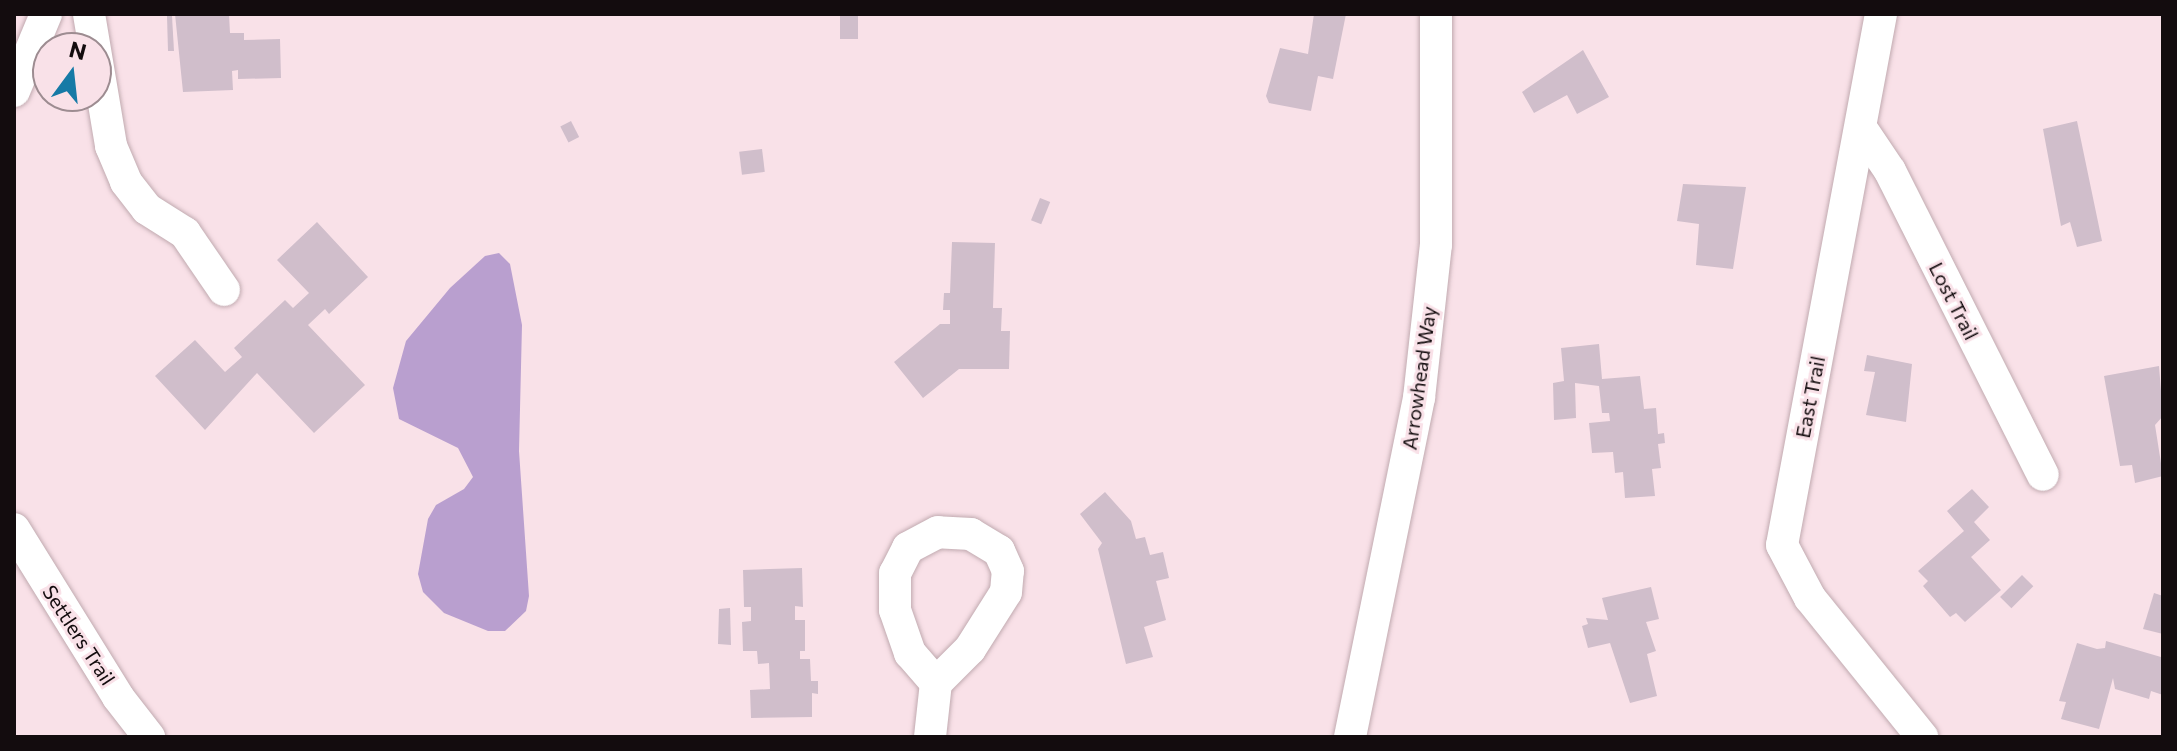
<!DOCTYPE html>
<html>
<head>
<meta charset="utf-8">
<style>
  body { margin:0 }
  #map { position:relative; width:2177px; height:751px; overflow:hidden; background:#f9e1e8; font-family:Commissioner,sans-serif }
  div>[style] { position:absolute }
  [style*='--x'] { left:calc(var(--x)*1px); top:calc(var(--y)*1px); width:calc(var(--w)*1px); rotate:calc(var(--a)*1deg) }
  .water>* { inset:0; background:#b99fcf }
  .building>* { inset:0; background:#d0becb; transform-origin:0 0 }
  .roads { filter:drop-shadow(0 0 2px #c1aab0) drop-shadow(0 0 2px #c1aab0) }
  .minor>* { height:32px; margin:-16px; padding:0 16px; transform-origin:16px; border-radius:16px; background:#fff }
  span { translate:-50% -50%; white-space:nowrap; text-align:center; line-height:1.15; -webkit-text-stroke:6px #f9e1e8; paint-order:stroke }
  .street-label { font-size:20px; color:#130c0e }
  .frame { position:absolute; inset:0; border:16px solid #130c0e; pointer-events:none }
  .north { position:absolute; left:32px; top:32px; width:80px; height:80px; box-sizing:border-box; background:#f9e1e8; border:2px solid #9d8c91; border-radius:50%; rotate:15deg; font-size:22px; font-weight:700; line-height:32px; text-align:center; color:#130c0e }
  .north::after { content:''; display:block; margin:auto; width:28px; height:36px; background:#167aa6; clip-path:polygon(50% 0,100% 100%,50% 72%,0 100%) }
</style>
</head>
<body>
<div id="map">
  <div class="water">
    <div style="clip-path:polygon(499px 253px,510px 264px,522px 325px,519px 451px,529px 596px,526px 611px,505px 631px,488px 631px,444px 613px,423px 592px,418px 574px,428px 519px,436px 505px,464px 489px,473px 477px,458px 448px,399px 419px,393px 388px,406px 341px,450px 288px,485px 256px)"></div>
  </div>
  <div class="building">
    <div style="clip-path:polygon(175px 14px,229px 14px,230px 33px,244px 33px,244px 40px,280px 39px,281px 78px,238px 79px,238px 70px,232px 71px,233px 90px,183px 92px)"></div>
    <div style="left:840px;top:14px;width:18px;height:25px"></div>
    <div style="clip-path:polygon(1314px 14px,1346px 14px,1333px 79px,1318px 76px,1311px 111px,1269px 103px,1266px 96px,1280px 48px,1308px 54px)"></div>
    <div style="clip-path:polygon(167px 16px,172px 16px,174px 51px,168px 51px)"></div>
    <div style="clip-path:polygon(1583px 50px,1609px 97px,1577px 114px,1567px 95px,1534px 113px,1522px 92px)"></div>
    <div style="left:571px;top:121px;width:18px;height:12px;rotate:63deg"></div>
    <div style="clip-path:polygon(2077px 121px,2102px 241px,2077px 247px,2070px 222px,2061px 226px,2043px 129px)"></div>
    <div style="left:762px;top:149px;width:23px;height:23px;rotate:83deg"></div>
    <div style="clip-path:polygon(1683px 184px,1746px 187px,1733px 269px,1696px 265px,1699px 224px,1677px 221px)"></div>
    <div style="left:1040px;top:198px;width:11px;height:24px;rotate:22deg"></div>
    <div style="clip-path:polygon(317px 222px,368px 277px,329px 314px,325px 309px,308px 325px,365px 385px,314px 433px,257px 373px,205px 430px,155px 376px,195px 340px,225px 372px,242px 357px,234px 348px,285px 300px,293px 308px,309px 293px,277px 260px)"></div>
    <div style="clip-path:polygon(952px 242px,995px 243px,993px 308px,1002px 308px,1001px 331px,1010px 331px,1009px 369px,959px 369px,923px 398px,894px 362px,940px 324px,950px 324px,950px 310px,943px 310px,944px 293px,950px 293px)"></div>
    <div style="clip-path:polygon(1599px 344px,1602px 379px,1640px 376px,1644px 409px,1656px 408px,1658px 434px,1664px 433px,1665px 443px,1658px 444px,1661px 468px,1652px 469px,1655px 496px,1625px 498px,1623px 472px,1615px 473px,1613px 452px,1592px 453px,1589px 423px,1610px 421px,1609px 413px,1602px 413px,1599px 386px,1575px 383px,1576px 418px,1554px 420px,1553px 383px,1564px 381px,1561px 348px)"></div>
    <div style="clip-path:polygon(1867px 355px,1912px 364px,1906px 422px,1866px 415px,1875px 372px,1864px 371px)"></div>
    <div style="clip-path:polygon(2159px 366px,2163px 416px,2155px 425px,2163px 476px,2135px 483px,2132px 465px,2120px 466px,2104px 376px)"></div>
    <div style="clip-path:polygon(1972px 489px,1989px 507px,1974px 522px,1990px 540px,1971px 557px,2001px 590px,1965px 622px,1956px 613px,1950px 617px,1923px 586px,1928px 581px,1918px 571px,1964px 531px,1947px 511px)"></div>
    <div style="clip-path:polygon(1105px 492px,1131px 521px,1136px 539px,1145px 537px,1150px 555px,1163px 552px,1169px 578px,1156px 581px,1166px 620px,1144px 627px,1153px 657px,1126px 664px,1098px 549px,1102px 543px,1080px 514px)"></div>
    <div style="clip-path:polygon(802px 568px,803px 607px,795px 606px,795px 620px,805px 620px,805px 651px,800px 651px,800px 659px,810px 659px,811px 681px,818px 681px,818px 694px,812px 693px,812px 717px,751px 718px,750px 690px,770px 689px,769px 663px,758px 664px,757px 651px,743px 651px,742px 622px,751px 621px,751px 607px,744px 607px,743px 570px)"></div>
    <div style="left:2022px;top:575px;width:16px;height:31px;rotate:45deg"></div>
    <div style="clip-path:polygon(1651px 587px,1659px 619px,1646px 622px,1656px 651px,1647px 654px,1657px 696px,1630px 703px,1610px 643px,1588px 648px,1582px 626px,1588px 624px,1586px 618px,1608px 620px,1602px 598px)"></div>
    <div style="clip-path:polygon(2154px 593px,2163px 596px,2163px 634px,2143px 629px)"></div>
    <div style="clip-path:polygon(730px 608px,731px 645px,718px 644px,719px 609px)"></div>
    <div style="clip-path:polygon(2106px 641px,2161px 657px,2163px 695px,2151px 691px,2149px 699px,2115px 689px,2113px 678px,2099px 729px,2061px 719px,2066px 702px,2059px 701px,2077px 643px,2097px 649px,2105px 648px)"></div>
  </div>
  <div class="roads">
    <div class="minor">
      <div style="--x:89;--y:14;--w:134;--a:80.5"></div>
      <div style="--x:111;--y:146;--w:39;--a:67"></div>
      <div style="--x:126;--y:182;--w:34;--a:52"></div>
      <div style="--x:147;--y:209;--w:45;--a:32.3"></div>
      <div style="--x:185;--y:233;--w:69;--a:55.6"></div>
      <div style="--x:1881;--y:14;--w:540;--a:100.56"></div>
      <div style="--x:1782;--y:545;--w:60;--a:62.2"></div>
      <div style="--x:1810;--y:598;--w:179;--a:51.1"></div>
      <div style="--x:14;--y:91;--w:83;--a:-67.4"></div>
      <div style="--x:1861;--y:128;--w:52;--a:56"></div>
      <div style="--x:1890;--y:171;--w:340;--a:63.3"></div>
      <div style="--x:14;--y:529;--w:198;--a:58.2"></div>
      <div style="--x:118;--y:697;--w:51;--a:52.2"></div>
      <div style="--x:930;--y:737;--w:54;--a:-83.7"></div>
      <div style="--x:936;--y:683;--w:48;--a:-45"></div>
      <div style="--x:970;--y:649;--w:67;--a:-57.7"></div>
      <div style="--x:1006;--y:592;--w:21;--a:-85"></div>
      <div style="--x:1008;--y:571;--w:22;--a:-114"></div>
      <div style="--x:999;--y:551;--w:33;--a:-149"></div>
      <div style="--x:971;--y:534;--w:33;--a:-177"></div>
      <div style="--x:938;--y:532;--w:34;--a:152"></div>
      <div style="--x:908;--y:548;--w:28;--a:117"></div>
      <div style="--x:895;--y:573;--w:37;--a:90"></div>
      <div style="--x:895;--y:610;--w:46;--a:70.8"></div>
      <div style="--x:910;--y:653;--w:40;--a:49"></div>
      <div style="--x:1350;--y:737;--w:346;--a:-78.5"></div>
      <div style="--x:1419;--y:398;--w:154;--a:-83.7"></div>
      <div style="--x:1436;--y:245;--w:231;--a:-90"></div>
    </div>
  </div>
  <div class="street-label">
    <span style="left:1954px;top:301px;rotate:63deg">Lost Trail</span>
    <span style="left:1419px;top:378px;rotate:-82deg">Arrowhead Way</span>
    <span style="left:1810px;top:397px;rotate:-79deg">East Trail</span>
    <span style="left:79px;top:635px;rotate:57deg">Settlers Trail</span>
  </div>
  <div class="frame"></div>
  <div class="north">N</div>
</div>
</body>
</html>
